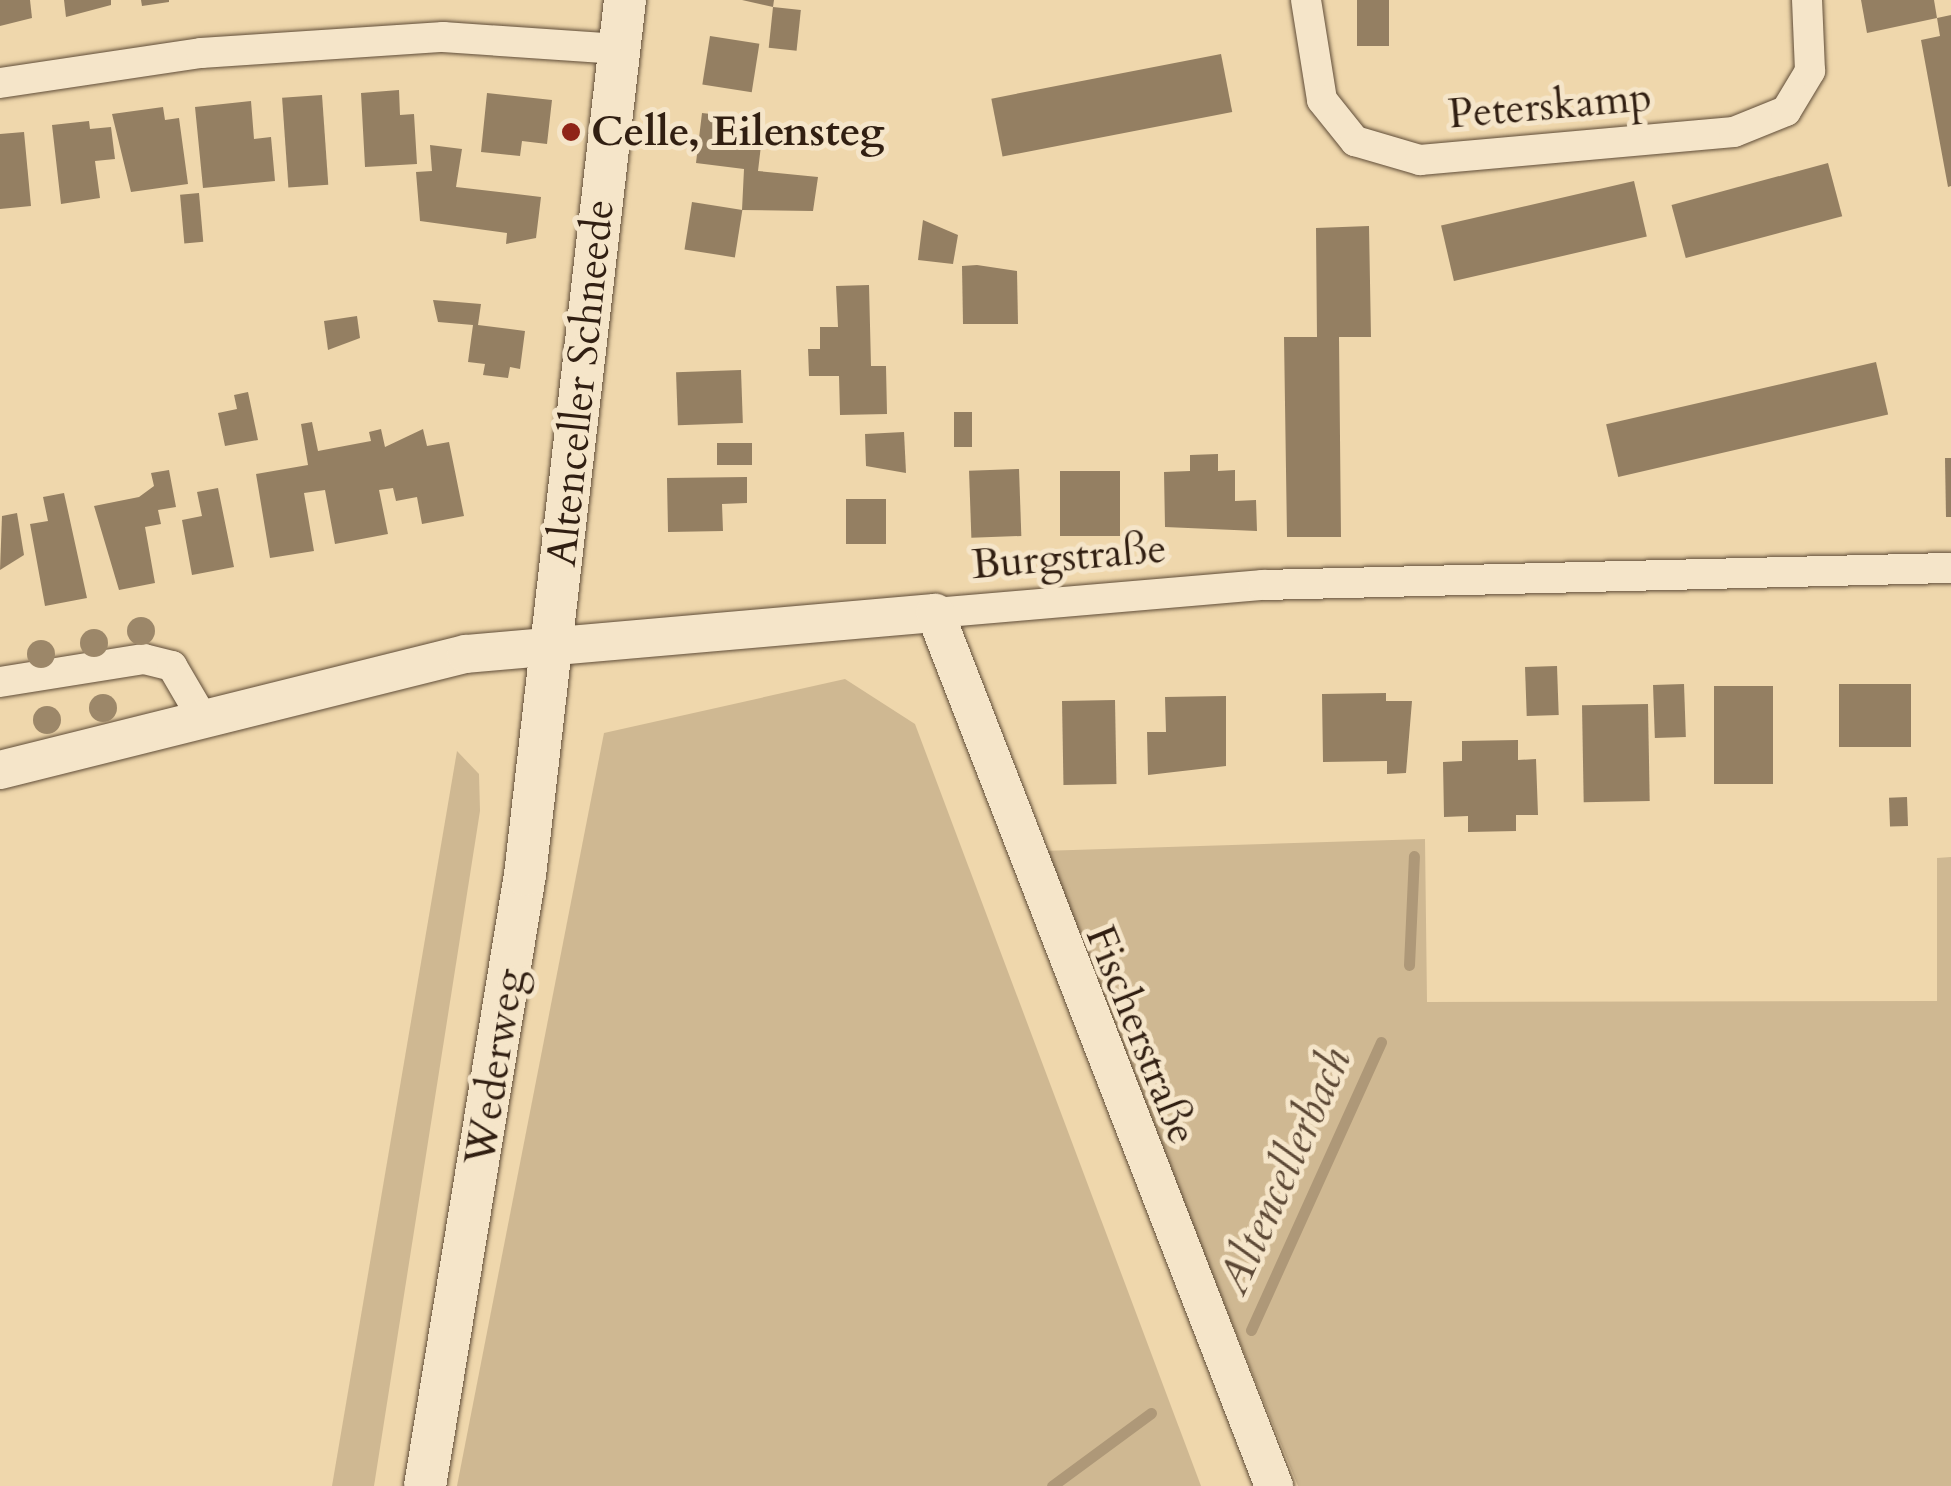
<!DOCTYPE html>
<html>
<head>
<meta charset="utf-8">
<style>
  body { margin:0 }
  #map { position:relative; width:1951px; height:1486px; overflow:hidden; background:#efd7ac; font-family:Cardo,serif }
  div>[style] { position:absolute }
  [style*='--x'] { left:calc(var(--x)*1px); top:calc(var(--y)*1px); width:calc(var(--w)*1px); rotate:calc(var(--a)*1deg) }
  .green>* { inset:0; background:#cfb892 }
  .stream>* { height:11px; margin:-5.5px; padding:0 5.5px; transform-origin:5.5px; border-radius:5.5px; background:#ae9878 }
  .building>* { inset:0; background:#947f62; transform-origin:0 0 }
  .roads { filter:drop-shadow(0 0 2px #604d38) drop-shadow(0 0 2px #604d38) }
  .minor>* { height:30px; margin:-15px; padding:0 15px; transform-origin:15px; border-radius:15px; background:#f5e5c9 }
  .tertiary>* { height:38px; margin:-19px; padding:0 19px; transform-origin:19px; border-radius:19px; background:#f5e5c9 }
  .secondary>* { height:42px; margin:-21px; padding:0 21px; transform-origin:21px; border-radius:21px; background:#f5e5c9 }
  .trees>* { width:28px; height:28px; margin:-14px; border-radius:50%; background:#9c8769 }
  .dots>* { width:28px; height:28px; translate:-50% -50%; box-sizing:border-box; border:5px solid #f5e5c9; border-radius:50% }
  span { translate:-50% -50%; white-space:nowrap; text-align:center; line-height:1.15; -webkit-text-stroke:10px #f5e5c9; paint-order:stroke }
  .street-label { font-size:42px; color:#311f12 }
  .poi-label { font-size:42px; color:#311f12; font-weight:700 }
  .left { translate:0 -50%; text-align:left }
  .water-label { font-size:45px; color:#5d4936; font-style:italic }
</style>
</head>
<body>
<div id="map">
  <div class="green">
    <div style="clip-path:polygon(845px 679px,915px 724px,1201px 1486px,457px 1486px,604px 733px)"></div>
    <div style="clip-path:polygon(457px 751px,479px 774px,480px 811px,374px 1486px,332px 1486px)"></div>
    <div style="clip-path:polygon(1425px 839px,1427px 1002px,1937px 1001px,1937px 858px,1951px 857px,1951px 1486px,1298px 1486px,1041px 851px)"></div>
  </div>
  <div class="stream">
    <div style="--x:1409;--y:965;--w:109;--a:-87.4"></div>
    <div style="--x:1251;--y:1330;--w:316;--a:-65.7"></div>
    <div style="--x:1052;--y:1486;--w:123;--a:-36.4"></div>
  </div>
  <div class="building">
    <div style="clip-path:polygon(0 0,30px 0,32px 18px,0 26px)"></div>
    <div style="clip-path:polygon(64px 0,111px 0,111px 5px,66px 17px)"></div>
    <div style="clip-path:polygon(141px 0,169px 0,169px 2px,142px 6px)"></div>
    <div style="clip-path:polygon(742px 0,774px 0,773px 7px)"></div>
    <div style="left:1357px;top:0;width:32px;height:46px"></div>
    <div style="clip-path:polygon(1861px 0,1934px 0,1937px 18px,1867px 33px)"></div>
    <div style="left:773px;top:7px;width:28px;height:41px;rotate:6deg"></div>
    <div style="clip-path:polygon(1951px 15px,1951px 186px,1948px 187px,1921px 40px,1940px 36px,1937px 18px)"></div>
    <div style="left:710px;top:36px;width:50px;height:49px;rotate:9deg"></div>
    <div style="left:1221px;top:54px;width:59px;height:234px;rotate:79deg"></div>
    <div style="clip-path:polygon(399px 90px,400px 115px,414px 114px,417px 164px,365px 167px,361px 93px)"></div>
    <div style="clip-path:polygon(487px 93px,552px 100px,547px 144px,522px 141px,520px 156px,481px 152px)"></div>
    <div style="left:322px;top:95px;width:90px;height:40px;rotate:86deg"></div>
    <div style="clip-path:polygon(251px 101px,254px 139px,271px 137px,275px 181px,203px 188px,195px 107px)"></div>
    <div style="clip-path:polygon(163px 107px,165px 120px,179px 118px,188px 184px,131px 192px,112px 114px)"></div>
    <div style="clip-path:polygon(702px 113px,764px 120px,758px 171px,818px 177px,813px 211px,742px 210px,744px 169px,696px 163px)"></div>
    <div style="clip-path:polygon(89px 121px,90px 129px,111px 127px,115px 159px,95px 161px,100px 198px,61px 204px,52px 125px)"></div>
    <div style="clip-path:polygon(24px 132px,31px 206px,0 209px,0 134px)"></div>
    <div style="clip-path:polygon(430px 145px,462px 149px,456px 187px,541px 197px,536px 238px,506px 244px,507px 233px,420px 221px,416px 172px,432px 171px)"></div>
    <div style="left:1828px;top:163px;width:55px;height:162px;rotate:75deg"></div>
    <div style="left:1634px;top:181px;width:57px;height:198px;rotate:77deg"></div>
    <div style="left:199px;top:193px;width:49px;height:19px;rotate:85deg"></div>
    <div style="left:692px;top:202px;width:51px;height:48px;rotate:9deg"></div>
    <div style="clip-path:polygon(923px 220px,958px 235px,953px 264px,918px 260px)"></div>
    <div style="clip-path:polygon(1369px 226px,1371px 337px,1339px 337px,1341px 537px,1287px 537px,1284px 337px,1317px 337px,1316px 228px)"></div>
    <div style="clip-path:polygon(977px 265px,1017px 271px,1018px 324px,963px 324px,962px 266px)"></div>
    <div style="clip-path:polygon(869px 285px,871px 366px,886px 366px,887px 414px,840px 415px,839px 376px,809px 376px,808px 349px,820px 349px,820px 327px,838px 327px,836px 286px)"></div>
    <div style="clip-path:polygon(433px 300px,481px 304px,478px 325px,525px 331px,520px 369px,510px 367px,508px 378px,483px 375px,485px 364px,468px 362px,473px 325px,438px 322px)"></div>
    <div style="clip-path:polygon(357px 316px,360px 338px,328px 350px,324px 321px)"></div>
    <div style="left:1876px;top:362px;width:54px;height:277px;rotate:77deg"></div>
    <div style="left:741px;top:370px;width:53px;height:65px;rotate:88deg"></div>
    <div style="clip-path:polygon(248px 392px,258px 440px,225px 446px,218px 413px,237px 409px,234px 395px)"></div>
    <div style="left:954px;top:412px;width:18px;height:35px"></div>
    <div style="clip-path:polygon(312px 422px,318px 451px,371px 441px,369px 432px,381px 429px,385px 447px,423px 429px,427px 446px,449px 442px,464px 516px,422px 524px,417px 497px,396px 501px,393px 488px,379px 490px,388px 534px,335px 544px,325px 490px,304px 493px,314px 551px,270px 558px,256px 474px,308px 465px,301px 424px)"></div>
    <div style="clip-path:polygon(904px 432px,906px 473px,866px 466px,865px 434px)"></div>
    <div style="left:717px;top:443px;width:35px;height:22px"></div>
    <div style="clip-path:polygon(1218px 454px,1218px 471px,1235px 470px,1235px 501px,1256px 500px,1257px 531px,1165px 527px,1164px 472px,1190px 471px,1190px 455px)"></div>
    <div style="clip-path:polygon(1945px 458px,1951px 458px,1951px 517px,1946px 517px)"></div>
    <div style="left:1019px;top:469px;width:67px;height:50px;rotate:88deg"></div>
    <div style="clip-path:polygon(169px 470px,176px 507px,158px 510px,161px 524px,145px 527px,155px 583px,119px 590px,94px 506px,139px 497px,154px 486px,151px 473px)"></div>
    <div style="left:1060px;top:471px;width:60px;height:65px"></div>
    <div style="clip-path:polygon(747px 477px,747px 503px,722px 504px,723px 531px,668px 532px,667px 478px)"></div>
    <div style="clip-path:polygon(218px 488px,234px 567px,192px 575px,182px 520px,202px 516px,197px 492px)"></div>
    <div style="clip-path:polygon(64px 493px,87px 598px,45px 606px,30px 524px,48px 521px,43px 497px)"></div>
    <div style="left:846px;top:499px;width:40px;height:45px"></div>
    <div style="clip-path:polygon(17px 513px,24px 555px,0 570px,2px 516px)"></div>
    <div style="left:1557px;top:666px;width:49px;height:32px;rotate:88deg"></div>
    <div style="left:1684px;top:684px;width:53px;height:31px;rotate:88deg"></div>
    <div style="left:1839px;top:684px;width:72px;height:63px"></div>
    <div style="left:1714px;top:686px;width:59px;height:98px"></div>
    <div style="clip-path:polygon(1386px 693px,1386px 701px,1412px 701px,1406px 773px,1387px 774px,1387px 761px,1323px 762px,1322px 694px)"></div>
    <div style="clip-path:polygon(1226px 696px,1226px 766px,1148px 775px,1147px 732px,1166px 732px,1165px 697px)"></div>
    <div style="left:1115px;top:700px;width:84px;height:53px;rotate:89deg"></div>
    <div style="left:1648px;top:704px;width:97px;height:66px;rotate:89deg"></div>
    <div style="clip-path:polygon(1518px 740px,1518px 760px,1536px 759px,1538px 815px,1516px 815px,1516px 831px,1468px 832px,1468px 816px,1444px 817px,1443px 762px,1462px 761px,1462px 741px)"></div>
    <div style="left:1907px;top:797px;width:29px;height:18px;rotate:88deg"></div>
  </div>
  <div class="roads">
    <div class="minor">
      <div style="--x:1306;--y:0;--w:101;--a:80.9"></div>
      <div style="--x:1322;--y:100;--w:53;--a:51.2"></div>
      <div style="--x:1355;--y:141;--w:68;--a:16.3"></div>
      <div style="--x:1420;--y:160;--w:315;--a:-5.1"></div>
      <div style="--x:1734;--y:132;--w:56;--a:-22"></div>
      <div style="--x:1786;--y:111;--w:47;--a:-59"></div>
      <div style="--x:1810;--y:71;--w:71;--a:-92.4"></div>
      <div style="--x:0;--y:83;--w:203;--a:-8.5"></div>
      <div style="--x:201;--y:53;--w:243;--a:-3.8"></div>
      <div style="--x:443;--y:37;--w:176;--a:3.9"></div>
      <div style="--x:935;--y:613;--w:329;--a:-4.9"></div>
      <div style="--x:1263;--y:585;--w:688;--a:-1.42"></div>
      <div style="--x:0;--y:682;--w:146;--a:-9.1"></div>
      <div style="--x:144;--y:659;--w:29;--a:14"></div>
      <div style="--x:172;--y:666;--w:61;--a:59.7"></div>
    </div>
    <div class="tertiary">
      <div style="--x:0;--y:770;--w:480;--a:-14"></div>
      <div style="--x:466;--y:654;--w:471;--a:-5"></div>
      <div style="--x:935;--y:613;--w:937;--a:68.78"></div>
    </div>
    <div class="secondary">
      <div style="--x:425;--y:1486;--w:619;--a:-80.71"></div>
      <div style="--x:525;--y:875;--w:881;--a:-83.48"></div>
    </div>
  </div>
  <div class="trees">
    <div style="left:141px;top:631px"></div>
    <div style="left:94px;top:643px"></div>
    <div style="left:41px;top:654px"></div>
    <div style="left:103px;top:708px"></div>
    <div style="left:47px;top:720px"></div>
  </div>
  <div class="dots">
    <div style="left:571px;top:132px;background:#8f2418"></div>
  </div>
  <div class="street-label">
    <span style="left:1550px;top:106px;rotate:-5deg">Peterskamp</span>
    <span style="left:581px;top:383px;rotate:-84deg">Altenceller Schneede</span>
    <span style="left:1069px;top:557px;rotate:-5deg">Burgstraße</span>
    <span style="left:1141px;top:1035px;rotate:68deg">Fischerstraße</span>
    <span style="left:495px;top:1067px;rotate:-81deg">Wederweg</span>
  </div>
  <div class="poi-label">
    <span class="left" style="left:591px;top:132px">Celle, Eilensteg</span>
  </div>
  <div class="water-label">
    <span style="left:1284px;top:1171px;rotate:-66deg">Altencellerbach</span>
  </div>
</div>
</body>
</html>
